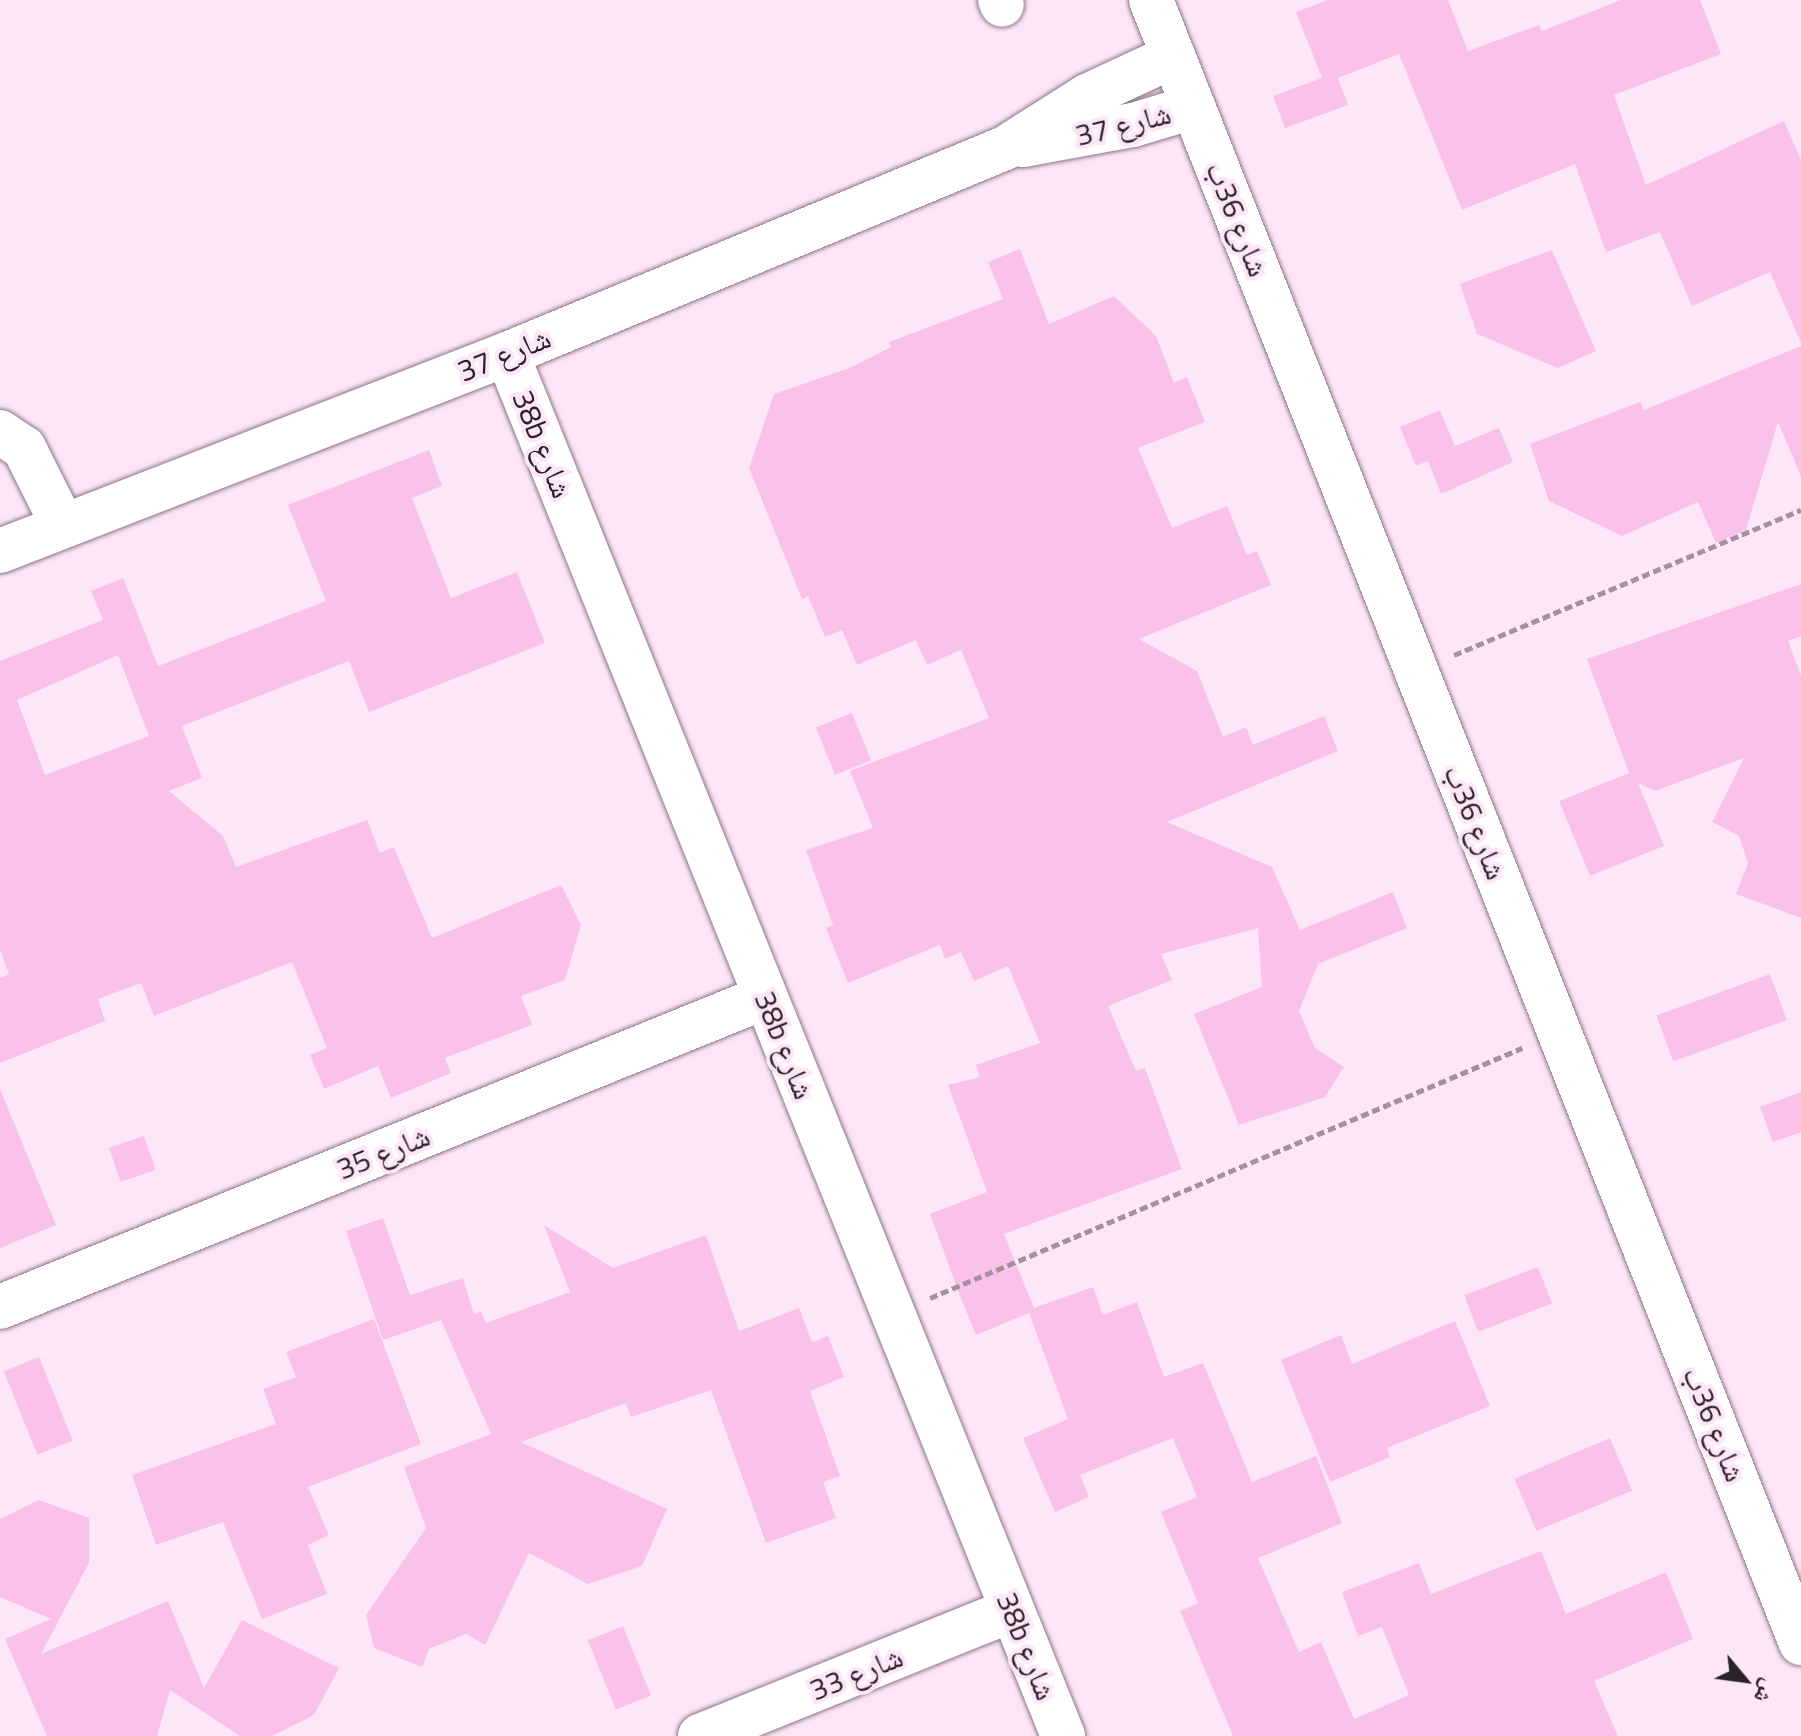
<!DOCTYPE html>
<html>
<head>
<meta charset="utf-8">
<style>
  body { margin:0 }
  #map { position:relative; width:1801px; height:1736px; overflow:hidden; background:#fde6f7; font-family:"Titillium Web","Noto Naskh Arabic",sans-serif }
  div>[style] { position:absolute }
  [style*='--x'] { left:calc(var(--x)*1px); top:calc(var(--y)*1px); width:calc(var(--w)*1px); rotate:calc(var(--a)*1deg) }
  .building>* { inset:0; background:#fac2eb; transform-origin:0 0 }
  .path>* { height:5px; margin-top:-2.5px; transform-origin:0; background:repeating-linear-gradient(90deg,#a2919e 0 8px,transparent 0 12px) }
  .roads { filter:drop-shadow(0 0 2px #8b7685) drop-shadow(0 0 2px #8b7685) }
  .minor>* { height:44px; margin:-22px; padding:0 22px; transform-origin:22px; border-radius:22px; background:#fff }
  span { translate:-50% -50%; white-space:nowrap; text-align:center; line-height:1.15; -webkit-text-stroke:8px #fde6f7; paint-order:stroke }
  .street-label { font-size:30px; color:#2a2228 }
  .north { position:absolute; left:1705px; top:1640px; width:80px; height:80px; -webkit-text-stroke:6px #fde6f7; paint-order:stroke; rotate:119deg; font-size:22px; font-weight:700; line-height:32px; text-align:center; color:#2a2228 }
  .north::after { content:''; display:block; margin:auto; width:28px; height:36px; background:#2a2228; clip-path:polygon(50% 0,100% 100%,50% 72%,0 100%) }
</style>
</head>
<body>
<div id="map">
  <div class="building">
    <div style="clip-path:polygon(1328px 0,1448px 0,1468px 51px,1539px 25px,1542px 31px,1621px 0,1700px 0,1721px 54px,1614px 95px,1646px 185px,1784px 121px,1801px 160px,1801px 343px,1770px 272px,1692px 306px,1660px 232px,1606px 252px,1575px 164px,1462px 210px,1399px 54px,1338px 78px,1348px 105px,1285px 128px,1273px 96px,1322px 78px,1296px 12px)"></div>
    <div style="clip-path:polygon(1020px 249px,1049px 324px,1114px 296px,1156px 336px,1174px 383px,1187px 377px,1205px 422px,1138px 448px,1172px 528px,1227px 506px,1247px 555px,1257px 551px,1271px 585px,1139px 639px,1197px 671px,1223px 737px,1246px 727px,1253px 745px,1324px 716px,1338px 751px,1167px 822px,1272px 867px,1300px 930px,1393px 892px,1407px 928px,1318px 964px,1299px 1011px,1315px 1048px,1344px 1067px,1325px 1097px,1239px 1125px,1194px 1014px,1262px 987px,1258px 928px,1161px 954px,1172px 980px,1108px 1006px,1136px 1071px,1145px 1068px,1182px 1169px,1004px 1234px,1034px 1308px,1093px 1287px,1103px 1315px,1137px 1302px,1164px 1377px,1203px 1363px,1252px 1482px,1316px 1456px,1342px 1523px,1258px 1558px,1299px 1652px,1321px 1642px,1354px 1719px,1409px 1695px,1382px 1627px,1358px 1636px,1342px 1592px,1419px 1563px,1431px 1594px,1541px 1551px,1566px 1614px,1666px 1572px,1693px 1639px,1594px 1681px,1618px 1736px,1233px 1736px,1180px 1611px,1198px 1603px,1161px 1512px,1197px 1497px,1173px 1438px,1080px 1475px,1089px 1497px,1055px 1512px,1023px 1438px,1068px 1419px,1029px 1313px,976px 1335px,962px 1301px,930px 1214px,987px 1192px,948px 1085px,980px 1077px,976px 1065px,1040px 1043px,1008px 966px,974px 981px,961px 952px,945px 959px,940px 945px,848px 983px,826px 928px,833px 925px,806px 850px,873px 828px,850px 771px,989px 718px,961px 650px,927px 665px,916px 640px,857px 665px,842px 630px,825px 637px,808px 596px,802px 599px,749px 468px,774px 394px,852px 367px,891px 347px,889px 342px,1003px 299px,988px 262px)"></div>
    <div style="clip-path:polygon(1552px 250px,1596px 351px,1558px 368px,1477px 334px,1460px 284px)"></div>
    <div style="clip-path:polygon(1801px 346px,1801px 476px,1778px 422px,1746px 530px,1716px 543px,1698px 502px,1622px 536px,1549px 501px,1530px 444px,1640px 402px,1644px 410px)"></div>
    <div style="clip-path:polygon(1440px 410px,1455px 446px,1499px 428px,1513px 462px,1441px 494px,1428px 461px,1416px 466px,1400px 427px)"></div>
    <div style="clip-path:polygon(evenodd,429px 450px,442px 486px,412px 498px,451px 598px,517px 572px,545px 643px,369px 712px,349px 661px,182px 726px,202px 778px,169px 791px,223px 836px,236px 867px,367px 820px,380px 853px,394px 847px,432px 938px,561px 885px,581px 925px,565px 980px,521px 996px,532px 1025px,445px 1058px,451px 1073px,391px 1098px,378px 1066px,324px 1089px,310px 1055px,327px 1048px,292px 962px,154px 1016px,141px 983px,98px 999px,105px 1021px,0 1063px,0 978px,9px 974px,0 950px,0 661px,103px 620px,91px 591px,123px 578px,158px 666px,326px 601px,288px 505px,429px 450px,118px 655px,149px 736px,45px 775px,17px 700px,118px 655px)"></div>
    <div style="clip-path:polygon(1801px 584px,1801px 636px,1788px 641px,1801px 675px,1801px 918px,1736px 894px,1748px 863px,1739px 836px,1712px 822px,1744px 758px,1655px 791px,1638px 783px,1664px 846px,1590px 876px,1559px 801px,1629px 773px,1587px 659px)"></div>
    <div style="left:852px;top:713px;width:51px;height:39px;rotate:68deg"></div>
    <div style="left:1770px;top:974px;width:49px;height:121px;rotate:70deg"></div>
    <div style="clip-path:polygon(0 1089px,56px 1225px,0 1248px)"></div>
    <div style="clip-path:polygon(1801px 1092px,1801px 1132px,1773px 1142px,1760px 1107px)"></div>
    <div style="left:144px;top:1136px;width:36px;height:37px;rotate:71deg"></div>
    <div style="clip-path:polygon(383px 1218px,410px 1295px,463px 1278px,474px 1314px,481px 1311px,486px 1323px,570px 1292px,544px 1225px,613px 1268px,706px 1235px,739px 1331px,799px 1308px,812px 1342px,828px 1336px,844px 1377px,810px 1391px,840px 1476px,823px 1482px,836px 1518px,766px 1543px,711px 1390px,631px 1417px,626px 1403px,521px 1442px,667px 1509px,642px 1566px,588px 1584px,529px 1553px,485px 1645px,466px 1634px,429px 1649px,422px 1667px,374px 1648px,366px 1615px,426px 1528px,404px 1467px,491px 1434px,441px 1320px,383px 1340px,346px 1231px)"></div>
    <div style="left:1538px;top:1267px;width:39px;height:79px;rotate:69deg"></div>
    <div style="clip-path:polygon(374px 1319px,421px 1444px,308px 1487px,329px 1535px,308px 1545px,327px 1594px,262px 1619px,223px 1522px,156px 1545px,132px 1475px,276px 1424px,263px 1389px,296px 1377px,286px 1352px)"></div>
    <div style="clip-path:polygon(1455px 1321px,1490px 1406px,1387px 1448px,1390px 1457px,1330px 1482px,1281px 1360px,1341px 1335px,1352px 1364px)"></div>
    <div style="left:39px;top:1357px;width:90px;height:38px;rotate:68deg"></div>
    <div style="left:1610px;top:1438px;width:57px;height:104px;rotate:67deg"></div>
    <div style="clip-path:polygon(39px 1500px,89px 1518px,89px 1563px,41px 1654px,168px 1601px,204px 1688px,242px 1620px,339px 1668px,314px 1715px,272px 1736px,240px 1736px,170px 1690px,157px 1736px,47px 1736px,5px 1639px,51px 1619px,0 1597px,0 1519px)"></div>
    <div style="left:623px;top:1626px;width:75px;height:38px;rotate:68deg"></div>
  </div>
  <div class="path">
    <div style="--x:1454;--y:655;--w:376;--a:-22.7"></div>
    <div style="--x:930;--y:1298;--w:643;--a:-22.89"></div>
  </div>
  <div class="roads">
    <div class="minor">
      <div style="--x:1000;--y:0;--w:5;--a:68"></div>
      <div style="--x:1151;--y:0;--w:1767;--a:68.42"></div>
      <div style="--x:1023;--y:145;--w:112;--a:-10.3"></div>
      <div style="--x:1133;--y:125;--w:63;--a:-16.7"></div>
      <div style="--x:507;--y:354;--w:1490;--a:68.08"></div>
      <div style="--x:0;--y:432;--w:29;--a:34"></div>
      <div style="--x:24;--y:448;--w:87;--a:63.4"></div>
      <div style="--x:0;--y:551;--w:544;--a:-21.23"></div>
      <div style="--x:507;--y:354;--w:539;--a:-22.47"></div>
      <div style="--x:1005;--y:148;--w:97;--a:-32.4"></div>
      <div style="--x:1087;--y:96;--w:95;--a:-24.9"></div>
      <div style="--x:0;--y:1307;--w:825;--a:-22.06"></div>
      <div style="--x:700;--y:1736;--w:336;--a:-22"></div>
    </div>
  </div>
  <div class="street-label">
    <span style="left:1123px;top:124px;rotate:-14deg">شارع 37</span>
    <span style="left:1238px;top:219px;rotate:68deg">شارع 36ب</span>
    <span style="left:504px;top:354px;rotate:-22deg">شارع 37</span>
    <span style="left:543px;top:444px;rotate:68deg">38b شارع</span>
    <span style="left:1476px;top:822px;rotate:68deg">شارع 36ب</span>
    <span style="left:785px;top:1045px;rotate:68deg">38b شارع</span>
    <span style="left:383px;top:1152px;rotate:-22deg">شارع 35</span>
    <span style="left:1715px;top:1424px;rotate:68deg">شارع 36ب</span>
    <span style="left:1027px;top:1646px;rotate:68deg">38b شارع</span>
    <span style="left:856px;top:1673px;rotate:-22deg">شارع 33</span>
  </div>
  <div class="north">ش</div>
</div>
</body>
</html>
